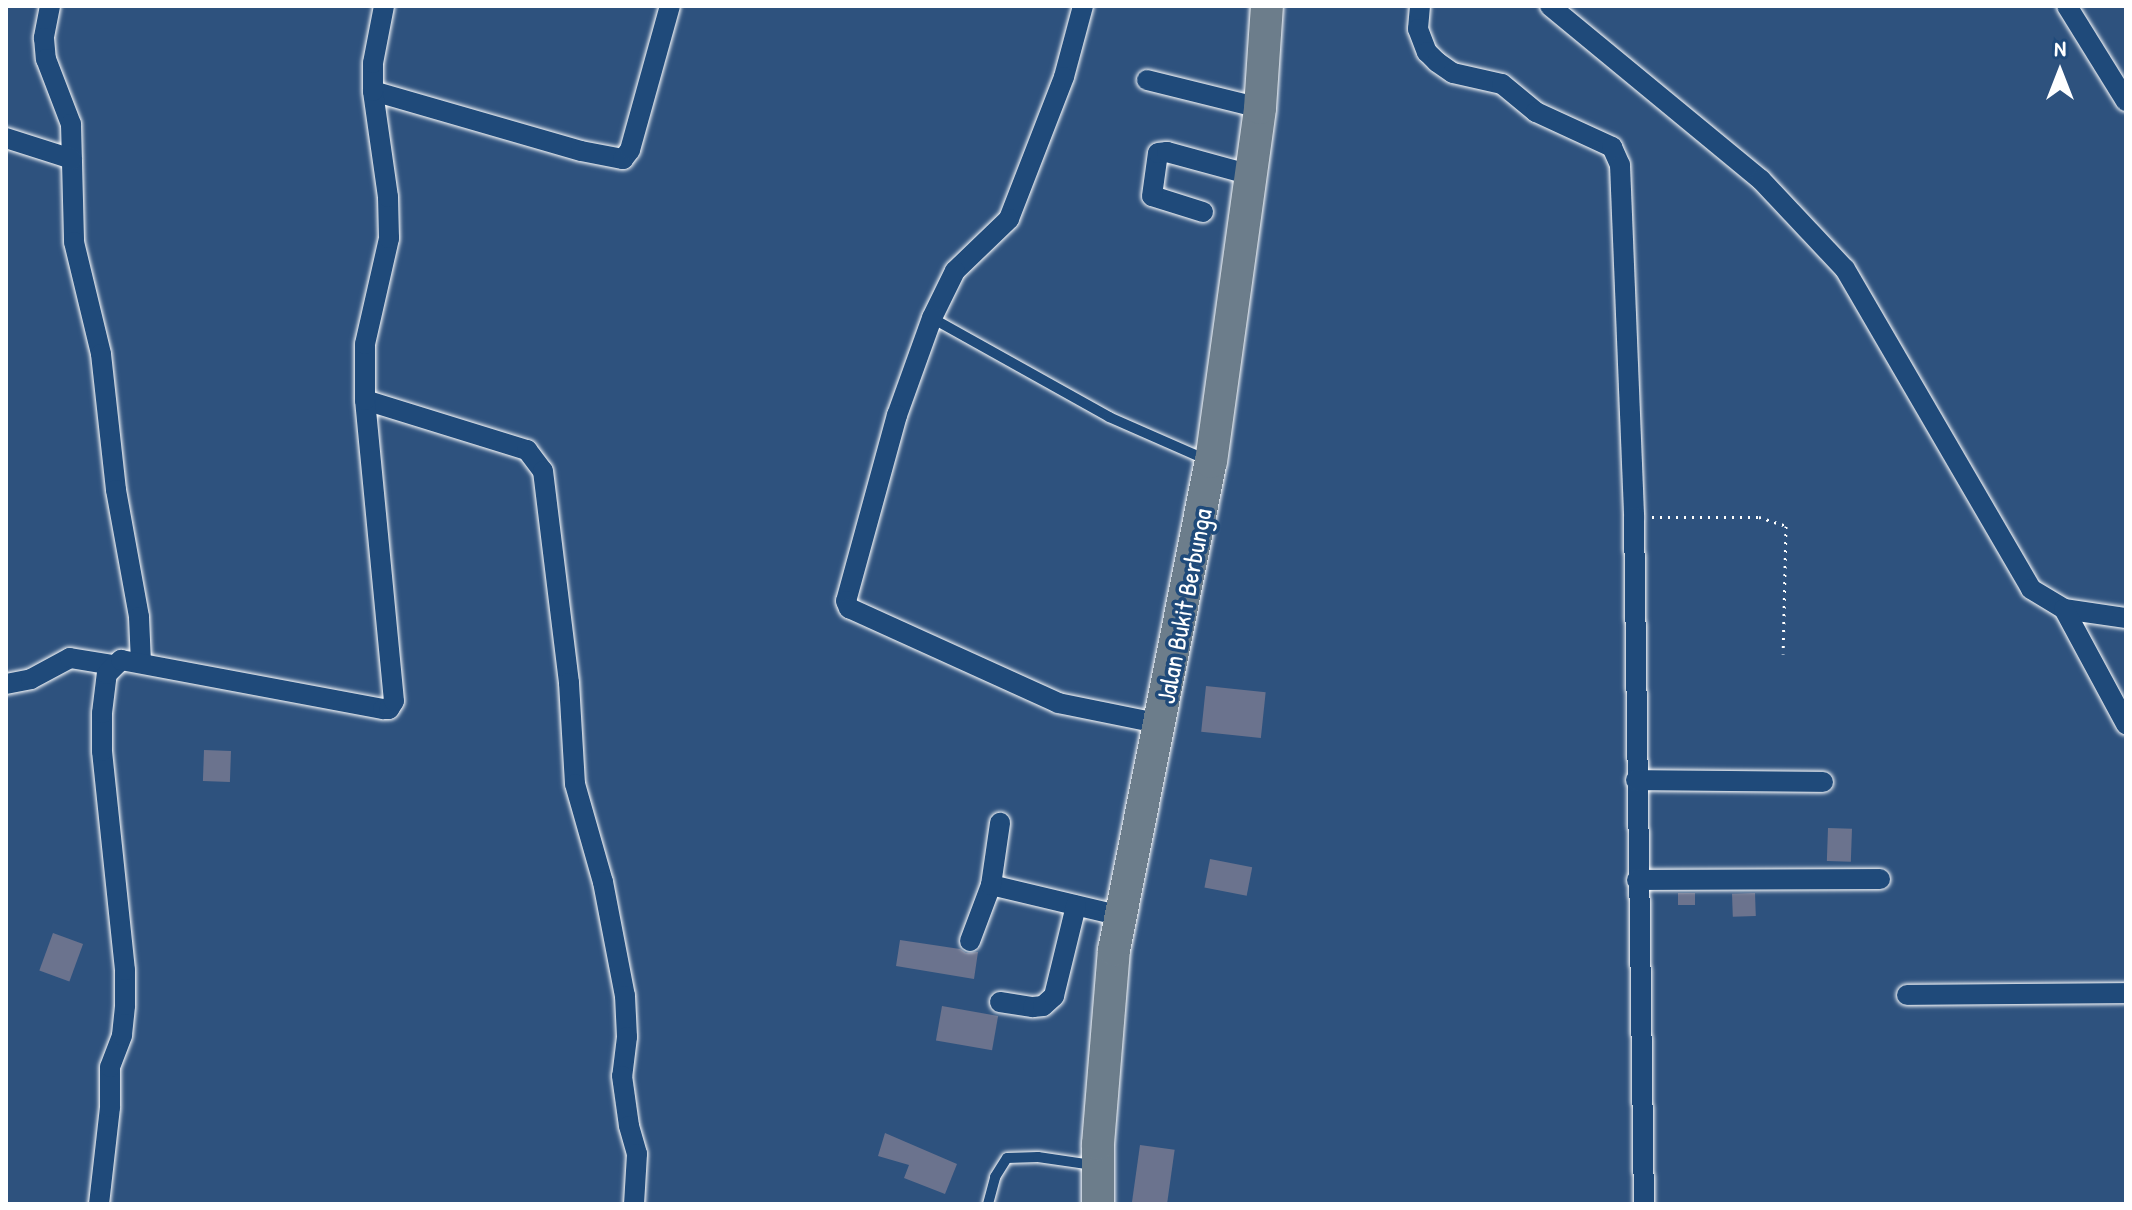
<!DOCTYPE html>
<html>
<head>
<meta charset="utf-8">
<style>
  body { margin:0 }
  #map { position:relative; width:2132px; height:1210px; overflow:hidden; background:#2e527e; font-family:"Patrick Hand",sans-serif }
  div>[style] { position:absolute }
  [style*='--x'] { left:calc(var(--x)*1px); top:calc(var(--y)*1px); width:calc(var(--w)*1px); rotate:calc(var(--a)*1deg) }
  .building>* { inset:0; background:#6b738e; transform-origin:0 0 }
  .path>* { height:3px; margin-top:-1.5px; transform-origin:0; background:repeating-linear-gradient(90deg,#fff 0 2px,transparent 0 8px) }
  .roads { filter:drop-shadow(0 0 2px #fff) drop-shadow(0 0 2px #fff) }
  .lane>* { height:10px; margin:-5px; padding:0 5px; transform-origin:5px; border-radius:5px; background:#1f4a7a }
  .street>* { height:20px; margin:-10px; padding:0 10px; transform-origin:10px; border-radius:10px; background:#1f4a7a }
  .primary>* { height:32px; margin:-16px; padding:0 16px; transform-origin:16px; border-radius:16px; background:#6c7d8b }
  span { translate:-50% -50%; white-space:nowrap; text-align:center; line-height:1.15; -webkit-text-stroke:7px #1f4a7a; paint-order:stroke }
  .street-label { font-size:26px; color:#fff }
  .frame { position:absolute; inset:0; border:8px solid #fff; pointer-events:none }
  .north { position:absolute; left:2020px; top:32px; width:80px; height:80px; -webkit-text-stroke:6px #1f4a7a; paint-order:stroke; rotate:0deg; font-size:22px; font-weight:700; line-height:32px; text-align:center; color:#fff }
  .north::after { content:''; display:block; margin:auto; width:28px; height:36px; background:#fff; clip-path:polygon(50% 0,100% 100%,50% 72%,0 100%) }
</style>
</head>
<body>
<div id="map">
  <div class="building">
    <div style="left:1206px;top:686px;width:60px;height:46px;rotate:6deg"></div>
    <div style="left:204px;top:750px;width:27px;height:31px;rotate:2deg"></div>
    <div style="left:1828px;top:828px;width:24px;height:33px;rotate:2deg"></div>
    <div style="left:1210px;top:859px;width:43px;height:29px;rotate:11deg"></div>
    <div style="left:1678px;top:893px;width:17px;height:12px"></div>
    <div style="left:1755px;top:893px;width:23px;height:23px;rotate:88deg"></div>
    <div style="left:53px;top:933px;width:32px;height:40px;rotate:20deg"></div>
    <div style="clip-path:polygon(900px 940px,960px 949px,966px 953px,978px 952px,974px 979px,896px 966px)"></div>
    <div style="left:942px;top:1006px;width:57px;height:35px;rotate:10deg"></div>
    <div style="clip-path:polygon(885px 1133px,957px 1164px,945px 1194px,904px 1178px,909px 1165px,878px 1156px)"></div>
    <div style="left:1140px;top:1145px;width:35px;height:60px;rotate:8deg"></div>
  </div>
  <div class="path">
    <div style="--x:1652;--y:517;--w:107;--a:0"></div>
    <div style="--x:1759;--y:517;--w:28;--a:18"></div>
    <div style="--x:1786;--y:526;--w:128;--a:91.3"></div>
  </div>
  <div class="roads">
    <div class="lane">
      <div style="--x:932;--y:318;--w:203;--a:29.2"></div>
      <div style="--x:1109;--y:417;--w:107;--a:23.7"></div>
      <div style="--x:988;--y:1204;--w:28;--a:-75"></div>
      <div style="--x:995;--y:1177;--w:22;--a:-58"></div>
      <div style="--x:1007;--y:1158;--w:31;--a:-2"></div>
      <div style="--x:1038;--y:1157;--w:56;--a:8.3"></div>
    </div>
    <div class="street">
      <div style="--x:50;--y:6;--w:33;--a:101"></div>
      <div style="--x:44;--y:38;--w:21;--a:85"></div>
      <div style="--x:46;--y:59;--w:70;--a:69"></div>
      <div style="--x:71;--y:124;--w:118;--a:88.5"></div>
      <div style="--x:74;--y:242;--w:115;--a:76.4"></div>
      <div style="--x:101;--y:354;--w:137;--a:83.7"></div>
      <div style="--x:116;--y:490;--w:129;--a:79.7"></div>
      <div style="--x:139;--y:617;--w:45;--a:87.5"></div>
      <div style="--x:1083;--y:6;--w:73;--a:105"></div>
      <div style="--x:1064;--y:77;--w:152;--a:111.2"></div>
      <div style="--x:1009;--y:219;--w:75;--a:136.1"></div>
      <div style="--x:955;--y:271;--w:52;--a:116.1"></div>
      <div style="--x:932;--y:318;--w:103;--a:109.8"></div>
      <div style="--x:897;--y:415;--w:193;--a:105.3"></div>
      <div style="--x:846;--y:601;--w:8;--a:67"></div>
      <div style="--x:849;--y:608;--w:230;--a:24.4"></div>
      <div style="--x:1058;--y:703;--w:106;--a:11.4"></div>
      <div style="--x:1420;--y:6;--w:23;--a:95"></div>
      <div style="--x:1418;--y:29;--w:25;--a:69"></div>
      <div style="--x:1427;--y:52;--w:14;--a:45"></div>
      <div style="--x:1437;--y:62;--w:19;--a:35"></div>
      <div style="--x:1453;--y:73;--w:50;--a:12.7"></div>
      <div style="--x:1502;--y:84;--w:44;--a:39.5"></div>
      <div style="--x:1536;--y:112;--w:84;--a:24.7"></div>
      <div style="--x:1612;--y:147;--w:20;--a:66"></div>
      <div style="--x:1620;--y:165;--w:352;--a:87.7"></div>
      <div style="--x:1634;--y:517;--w:687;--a:89.17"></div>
      <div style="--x:1550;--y:6;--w:273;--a:39.5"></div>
      <div style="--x:1761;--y:180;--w:122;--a:46.7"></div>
      <div style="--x:1845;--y:269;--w:370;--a:59.8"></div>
      <div style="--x:2031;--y:589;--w:39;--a:31"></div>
      <div style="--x:2064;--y:609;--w:63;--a:8.3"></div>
      <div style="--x:2067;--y:6;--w:112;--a:58.2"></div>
      <div style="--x:1147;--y:80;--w:116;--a:13.9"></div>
      <div style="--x:373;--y:91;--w:216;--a:16.1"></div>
      <div style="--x:581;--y:151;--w:43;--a:10.8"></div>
      <div style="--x:623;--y:159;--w:11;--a:-52"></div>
      <div style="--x:630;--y:150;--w:149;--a:-74.5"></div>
      <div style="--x:6;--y:138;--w:69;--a:17.7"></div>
      <div style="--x:1203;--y:212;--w:53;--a:-162.6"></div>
      <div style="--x:1152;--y:196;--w:43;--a:-82.1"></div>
      <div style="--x:1158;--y:153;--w:9;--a:-6"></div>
      <div style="--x:1167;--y:152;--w:87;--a:15.3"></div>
      <div style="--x:365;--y:400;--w:170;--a:17.2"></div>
      <div style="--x:527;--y:450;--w:26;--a:53"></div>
      <div style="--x:543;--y:471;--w:214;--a:83"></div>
      <div style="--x:569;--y:683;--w:101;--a:86.6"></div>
      <div style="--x:575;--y:784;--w:102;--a:74.1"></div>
      <div style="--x:603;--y:882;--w:116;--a:79.1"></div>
      <div style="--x:625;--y:996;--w:41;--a:87.2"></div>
      <div style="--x:627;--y:1037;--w:39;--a:97"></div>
      <div style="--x:622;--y:1076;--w:50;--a:82"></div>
      <div style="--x:629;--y:1126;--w:29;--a:74"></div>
      <div style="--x:637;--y:1154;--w:50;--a:93.4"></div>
      <div style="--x:2064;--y:609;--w:131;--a:61.7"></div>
      <div style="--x:6;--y:684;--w:25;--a:-11"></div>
      <div style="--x:31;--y:679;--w:44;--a:-28.3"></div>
      <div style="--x:70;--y:658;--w:44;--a:9.2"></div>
      <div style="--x:1636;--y:780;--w:187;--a:0.6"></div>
      <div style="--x:1637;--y:880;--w:243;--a:-0.2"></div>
      <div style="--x:991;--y:885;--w:134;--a:13.4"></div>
      <div style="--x:970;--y:941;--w:60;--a:-69.4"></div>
      <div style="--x:991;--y:885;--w:63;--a:-81.7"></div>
      <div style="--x:1907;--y:995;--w:219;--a:-0.5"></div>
      <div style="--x:1000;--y:1002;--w:33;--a:9"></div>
      <div style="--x:1033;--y:1007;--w:10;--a:-6"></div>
      <div style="--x:1043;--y:1006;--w:15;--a:-42"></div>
      <div style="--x:1054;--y:996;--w:93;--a:-76.3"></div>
      <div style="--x:99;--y:1204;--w:98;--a:-83.5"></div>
      <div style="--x:110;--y:1107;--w:40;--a:-90"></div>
      <div style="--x:110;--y:1067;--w:34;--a:-69"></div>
      <div style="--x:122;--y:1035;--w:30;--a:-84"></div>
      <div style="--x:125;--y:1005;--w:35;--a:-90"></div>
      <div style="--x:125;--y:970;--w:220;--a:-96"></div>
      <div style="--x:102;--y:751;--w:38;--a:-90"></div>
      <div style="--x:102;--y:713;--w:39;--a:-83"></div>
      <div style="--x:107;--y:674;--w:20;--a:-45"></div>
      <div style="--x:121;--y:660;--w:267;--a:10.6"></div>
      <div style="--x:383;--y:709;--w:6;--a:0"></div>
      <div style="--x:389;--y:709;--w:9;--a:-58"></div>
      <div style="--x:394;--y:701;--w:302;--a:-95.5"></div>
      <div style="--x:365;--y:400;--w:56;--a:-90"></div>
      <div style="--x:365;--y:344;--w:109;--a:-77.2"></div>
      <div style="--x:389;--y:238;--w:41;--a:-91.4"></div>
      <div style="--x:388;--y:197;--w:107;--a:-98.1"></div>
      <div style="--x:373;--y:91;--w:28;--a:-90"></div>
      <div style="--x:373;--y:63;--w:58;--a:-79.1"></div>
    </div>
    <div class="primary">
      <div style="--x:1098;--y:1204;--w:60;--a:-90"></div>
      <div style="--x:1098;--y:1144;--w:195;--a:-85.3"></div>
      <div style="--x:1114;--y:950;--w:498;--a:-78.8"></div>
      <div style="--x:1211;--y:462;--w:357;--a:-82.1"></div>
      <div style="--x:1260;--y:108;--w:102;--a:-86.1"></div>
    </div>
  </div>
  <div class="street-label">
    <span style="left:1184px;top:606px;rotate:-79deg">Jalan Bukit Berbunga</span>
  </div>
  <div class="frame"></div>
  <div class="north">N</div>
</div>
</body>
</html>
